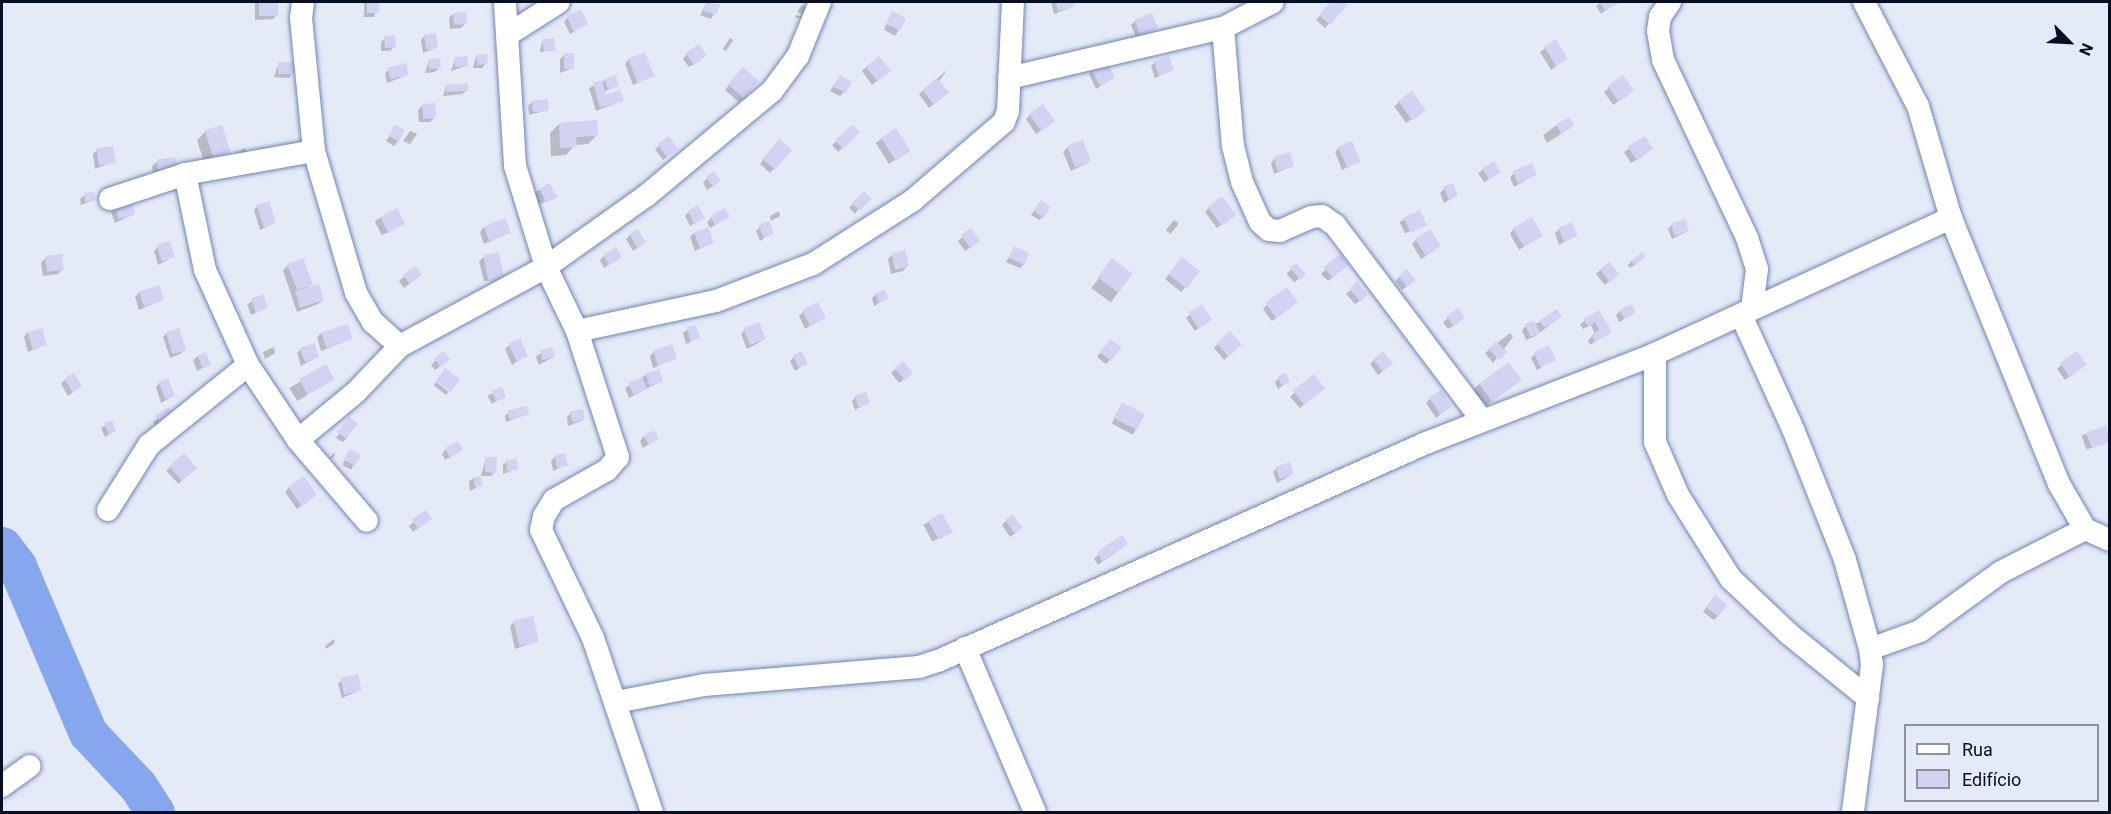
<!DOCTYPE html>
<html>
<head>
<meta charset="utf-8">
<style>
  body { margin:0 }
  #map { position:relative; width:2111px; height:814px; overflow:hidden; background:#e4eaf6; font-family:Roboto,sans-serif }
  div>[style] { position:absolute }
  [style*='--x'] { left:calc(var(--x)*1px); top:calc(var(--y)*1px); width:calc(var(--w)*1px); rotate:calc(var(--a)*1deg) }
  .shadow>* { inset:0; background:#0003; transform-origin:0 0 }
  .river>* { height:39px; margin:-19.5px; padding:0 19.5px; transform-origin:19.5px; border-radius:19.5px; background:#86a6ee }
  .building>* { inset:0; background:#d2d2f3; transform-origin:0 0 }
  .roads { filter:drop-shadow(0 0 2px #6d85ba) drop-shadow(0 0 2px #6d85ba) }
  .street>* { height:22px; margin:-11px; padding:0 11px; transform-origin:11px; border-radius:11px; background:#fff }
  span { translate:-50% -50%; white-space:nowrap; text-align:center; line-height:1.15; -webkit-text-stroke:4.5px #e4eaf6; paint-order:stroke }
  .frame { position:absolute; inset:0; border:3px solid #070f22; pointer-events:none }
  .legend { position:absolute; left:1904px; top:724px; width:195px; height:78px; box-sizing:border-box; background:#e4eaf6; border:2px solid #8c92a1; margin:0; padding:8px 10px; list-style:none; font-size:18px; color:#070f22 }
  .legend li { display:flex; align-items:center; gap:12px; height:30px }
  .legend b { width:30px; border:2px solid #8c92a1 }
  .north { position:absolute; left:2039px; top:12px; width:60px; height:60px; -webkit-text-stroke:4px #e4eaf6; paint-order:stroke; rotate:114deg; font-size:16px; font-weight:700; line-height:24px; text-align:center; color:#070f22 }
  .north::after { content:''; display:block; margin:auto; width:21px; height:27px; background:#070f22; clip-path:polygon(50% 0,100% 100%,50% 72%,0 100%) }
</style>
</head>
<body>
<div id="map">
  <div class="shadow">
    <div style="clip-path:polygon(255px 2px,277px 2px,277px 15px,273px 19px,255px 20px)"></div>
    <div style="clip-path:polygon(364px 2px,378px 2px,374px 17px,364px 17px)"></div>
    <div style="clip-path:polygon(707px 2px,718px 6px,711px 19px,700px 15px)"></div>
    <div style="clip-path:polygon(1051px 2px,1073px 2px,1074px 6px,1054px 14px)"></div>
    <div style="clip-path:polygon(1332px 2px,1346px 4px,1325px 28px,1316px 20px)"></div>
    <div style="clip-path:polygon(1601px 2px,1616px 2px,1601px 14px,1596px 6px)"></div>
    <div style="clip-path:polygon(802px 5px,814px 9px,811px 17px,797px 12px)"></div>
    <div style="left:893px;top:13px;width:13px;height:19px;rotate:29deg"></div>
    <div style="clip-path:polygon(453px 14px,465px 24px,461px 28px,450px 29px,449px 18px)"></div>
    <div style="clip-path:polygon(796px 15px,810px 19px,795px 18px)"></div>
    <div style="clip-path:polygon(568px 17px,586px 24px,570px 34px,564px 22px)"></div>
    <div style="clip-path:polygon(1135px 21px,1156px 28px,1137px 39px,1131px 25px)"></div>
    <div style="clip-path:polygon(425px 36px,437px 47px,423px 53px,421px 40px)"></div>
    <div style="clip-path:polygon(385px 38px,394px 47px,390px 51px,381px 51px,381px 42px)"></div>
    <div style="left:730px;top:38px;width:4px;height:13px;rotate:34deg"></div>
    <div style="clip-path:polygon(1556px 41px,1566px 59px,1551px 70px,1540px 52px)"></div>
    <div style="clip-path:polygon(542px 42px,555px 50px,540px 52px)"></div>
    <div style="clip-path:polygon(687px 54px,701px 60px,689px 67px,683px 59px)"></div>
    <div style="clip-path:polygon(564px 55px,573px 68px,560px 73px,560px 59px)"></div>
    <div style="clip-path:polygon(476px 56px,486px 63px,482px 68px,473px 68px)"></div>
    <div style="clip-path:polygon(455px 59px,466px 66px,451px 71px)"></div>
    <div style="clip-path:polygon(629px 59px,652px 75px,633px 85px,625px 64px)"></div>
    <div style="clip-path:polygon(429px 61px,439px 68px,435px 72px,425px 73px)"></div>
    <div style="clip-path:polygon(1155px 62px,1172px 70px,1155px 78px,1151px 66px)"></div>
    <div style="clip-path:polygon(279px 63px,293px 73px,289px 78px,274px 77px)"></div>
    <div style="clip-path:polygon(866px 67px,885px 75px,872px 85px,862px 71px)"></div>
    <div style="clip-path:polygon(389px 69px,407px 75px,387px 83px,385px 74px)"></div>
    <div style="clip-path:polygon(947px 70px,938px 83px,943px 97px,929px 108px,919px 94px)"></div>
    <div style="clip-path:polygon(1093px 70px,1113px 78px,1096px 89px,1089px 74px)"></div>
    <div style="clip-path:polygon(739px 73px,743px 98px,739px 102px,725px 90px)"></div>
    <div style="clip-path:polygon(840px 77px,844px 92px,840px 96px,830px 91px)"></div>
    <div style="clip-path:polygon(1623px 77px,1628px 95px,1613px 105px,1604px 92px)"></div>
    <div style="clip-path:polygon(605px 80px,617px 85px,604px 92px,605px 96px,622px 101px,596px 111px,589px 88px)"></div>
    <div style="clip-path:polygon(446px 86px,467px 90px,462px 94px,443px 96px)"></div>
    <div style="clip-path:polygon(1412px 93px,1420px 114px,1406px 123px,1394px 106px)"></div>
    <div style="clip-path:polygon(532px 102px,548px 110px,529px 115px,528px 106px)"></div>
    <div style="clip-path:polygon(422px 106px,435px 117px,430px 122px,419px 122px,418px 110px)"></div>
    <div style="clip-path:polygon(1030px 115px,1049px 125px,1036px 134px,1026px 119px)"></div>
    <div style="clip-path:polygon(559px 124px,597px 135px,588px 144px,575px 145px,566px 155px,551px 156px,550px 133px)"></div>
    <div style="clip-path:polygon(1557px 125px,1573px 126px,1547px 143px,1543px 135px)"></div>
    <div style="clip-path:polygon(395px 127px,398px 141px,394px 146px,386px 141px)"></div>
    <div style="clip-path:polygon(853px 127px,858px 132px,838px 152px,832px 145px)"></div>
    <div style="left:896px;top:130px;width:25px;height:24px;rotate:58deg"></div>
    <div style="clip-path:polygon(206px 131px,230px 154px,206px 168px,197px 140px)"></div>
    <div style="clip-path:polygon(410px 131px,417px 134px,410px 144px,403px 141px)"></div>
    <div style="clip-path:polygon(668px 138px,672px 153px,663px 160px,655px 149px)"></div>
    <div style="clip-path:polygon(1644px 138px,1647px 153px,1631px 163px,1624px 152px)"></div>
    <div style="clip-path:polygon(775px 145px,790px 151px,770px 173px,760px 164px)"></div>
    <div style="clip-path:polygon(1068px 147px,1089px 162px,1071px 171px,1063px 152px)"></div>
    <div style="clip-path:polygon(245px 148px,246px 155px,236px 160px,235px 154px)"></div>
    <div style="clip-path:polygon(1339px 148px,1359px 161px,1342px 170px,1335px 152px)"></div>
    <div style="clip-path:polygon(97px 150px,114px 162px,95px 169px,93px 154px)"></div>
    <div style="clip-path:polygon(1275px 158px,1292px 166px,1274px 174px,1271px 163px)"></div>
    <div style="clip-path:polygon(175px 159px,154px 178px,152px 166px,157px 162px)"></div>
    <div style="left:1493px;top:163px;width:11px;height:18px;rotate:56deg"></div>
    <div style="clip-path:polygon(714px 173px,715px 185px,707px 190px,703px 182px)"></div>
    <div style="clip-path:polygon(1514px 173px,1536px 174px,1514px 187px,1510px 178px)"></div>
    <div style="left:549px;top:185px;width:13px;height:17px;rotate:63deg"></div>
    <div style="clip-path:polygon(1445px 188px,1456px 196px,1444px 203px,1440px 193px)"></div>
    <div style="left:864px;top:193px;width:8px;height:21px;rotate:45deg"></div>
    <div style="clip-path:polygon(85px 195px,94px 200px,81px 205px,80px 199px)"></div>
    <div style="clip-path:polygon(258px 206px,274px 223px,260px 230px,254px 210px)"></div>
    <div style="clip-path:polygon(116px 207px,134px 214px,115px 223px,111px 212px)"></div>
    <div style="clip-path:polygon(1037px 207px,1043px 216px,1039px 220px,1031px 215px)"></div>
    <div style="clip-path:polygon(1209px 208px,1229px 219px,1217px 228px,1205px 212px)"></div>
    <div style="left:396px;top:210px;width:16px;height:24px;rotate:63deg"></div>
    <div style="clip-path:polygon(779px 211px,780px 216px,771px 221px,770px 216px)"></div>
    <div style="clip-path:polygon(689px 212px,703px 217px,690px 226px,685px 216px)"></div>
    <div style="left:1419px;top:212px;width:13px;height:22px;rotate:63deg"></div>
    <div style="clip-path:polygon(728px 217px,710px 228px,707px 222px,711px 218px)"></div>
    <div style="left:1174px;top:220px;width:6px;height:13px;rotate:39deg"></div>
    <div style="clip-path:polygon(1672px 225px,1688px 231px,1672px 239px,1668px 229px)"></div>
    <div style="clip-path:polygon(484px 227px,509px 233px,484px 244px,480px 232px)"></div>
    <div style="clip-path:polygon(760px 227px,772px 233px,760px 241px,756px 231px)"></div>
    <div style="clip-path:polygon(1514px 229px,1541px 236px,1519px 250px,1510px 234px)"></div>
    <div style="clip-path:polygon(1559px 229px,1576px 236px,1559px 245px,1555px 233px)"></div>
    <div style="clip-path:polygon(971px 230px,974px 245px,965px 251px,958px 241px)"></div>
    <div style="clip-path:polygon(694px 233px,712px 243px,695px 251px,690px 237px)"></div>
    <div style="clip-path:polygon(630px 235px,644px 243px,633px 251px,626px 239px)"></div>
    <div style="clip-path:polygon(1416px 240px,1435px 250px,1421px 259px,1412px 244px)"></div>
    <div style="clip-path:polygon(158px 247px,173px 257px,158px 265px,154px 251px)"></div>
    <div style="clip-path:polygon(1014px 248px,1024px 264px,1020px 268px,1006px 262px)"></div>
    <div style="clip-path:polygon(892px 255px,907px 267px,903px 271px,891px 274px,888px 259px)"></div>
    <div style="clip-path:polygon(604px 256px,620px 257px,604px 268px,600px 260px)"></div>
    <div style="clip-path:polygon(1340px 256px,1343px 268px,1328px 281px,1321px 274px)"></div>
    <div style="clip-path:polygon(484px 257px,503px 277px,500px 280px,484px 281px,479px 261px)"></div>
    <div style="clip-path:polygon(46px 258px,62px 270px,58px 274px,43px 276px,41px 262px)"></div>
    <div style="left:1112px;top:260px;width:24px;height:35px;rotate:36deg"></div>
    <div style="clip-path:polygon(1632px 261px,1640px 261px,1630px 268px,1628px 265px)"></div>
    <div style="clip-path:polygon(1178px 263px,1185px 288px,1181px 292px,1165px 279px)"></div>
    <div style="left:1296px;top:265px;width:12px;height:13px;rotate:48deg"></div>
    <div style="clip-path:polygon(287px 266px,311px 284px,305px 290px,323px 300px,318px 304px,297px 312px,283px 270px)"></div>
    <div style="clip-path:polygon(414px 268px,416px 279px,404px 288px,399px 281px)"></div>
    <div style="clip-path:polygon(1600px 270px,1617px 274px,1605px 285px,1596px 274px)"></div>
    <div style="clip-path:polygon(1407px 271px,1410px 284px,1402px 290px,1395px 281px)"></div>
    <div style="clip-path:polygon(1357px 284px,1362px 299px,1355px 304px,1346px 294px)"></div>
    <div style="clip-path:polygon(139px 293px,162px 300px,139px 310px,135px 297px)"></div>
    <div style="clip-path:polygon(876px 294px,886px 299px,874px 306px,872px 298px)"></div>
    <div style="clip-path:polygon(262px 296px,266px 308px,251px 315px,247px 304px)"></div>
    <div style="clip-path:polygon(1267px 305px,1292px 306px,1272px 321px,1263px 309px)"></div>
    <div style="clip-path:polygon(1458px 310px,1459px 322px,1448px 329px,1443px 322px)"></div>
    <div style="clip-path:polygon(1620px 311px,1634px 313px,1619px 322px,1616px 315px)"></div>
    <div style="clip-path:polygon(803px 312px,824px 317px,805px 329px,799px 316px)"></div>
    <div style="clip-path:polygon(1599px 312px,1610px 332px,1590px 345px,1588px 340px,1595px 334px,1591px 325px,1583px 329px,1580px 324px)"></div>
    <div style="clip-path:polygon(1190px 314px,1210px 320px,1195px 331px,1186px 318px)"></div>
    <div style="clip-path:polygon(1560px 317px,1534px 337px,1526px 340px,1522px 330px,1526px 326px)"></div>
    <div style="clip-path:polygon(688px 329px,698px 338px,686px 344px,683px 333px)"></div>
    <div style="clip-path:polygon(745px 330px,765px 339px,747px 349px,741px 334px)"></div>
    <div style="clip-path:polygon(28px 332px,45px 345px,28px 352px,24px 337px)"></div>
    <div style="clip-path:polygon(167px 333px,185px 350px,180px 354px,170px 358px,163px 337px)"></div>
    <div style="clip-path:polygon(321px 333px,351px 339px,321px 351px,317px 337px)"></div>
    <div style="clip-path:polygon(1230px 333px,1236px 349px,1224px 360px,1214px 348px)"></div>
    <div style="clip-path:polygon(1510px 333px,1513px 337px,1493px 363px,1485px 353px)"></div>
    <div style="clip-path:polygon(510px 345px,526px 356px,512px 365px,505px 349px)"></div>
    <div style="clip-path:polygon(1106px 345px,1110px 360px,1106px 364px,1097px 357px)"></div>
    <div style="clip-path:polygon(274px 347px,275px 353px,265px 359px,263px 352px)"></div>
    <div style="clip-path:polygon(301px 349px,317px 357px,301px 366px,297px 353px)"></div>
    <div style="clip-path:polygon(654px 352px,675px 358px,653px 368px,650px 356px)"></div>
    <div style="clip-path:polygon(443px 353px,444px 363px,435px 370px,431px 365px)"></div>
    <div style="clip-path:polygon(541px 353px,553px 357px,539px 365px,536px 357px)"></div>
    <div style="clip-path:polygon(1535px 354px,1555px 359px,1537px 370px,1531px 358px)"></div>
    <div style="clip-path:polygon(198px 356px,209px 365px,197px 371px,193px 360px)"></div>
    <div style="clip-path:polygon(794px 357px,806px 364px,795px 371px,790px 361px)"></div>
    <div style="clip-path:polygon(1374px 360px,1387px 368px,1378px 375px,1370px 364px)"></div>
    <div style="clip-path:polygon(903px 363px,907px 377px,899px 383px,891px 373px)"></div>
    <div style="clip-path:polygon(2061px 365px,2085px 365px,2065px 380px,2057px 369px)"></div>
    <div style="left:325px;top:366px;width:15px;height:42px;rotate:58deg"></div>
    <div style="clip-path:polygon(647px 374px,661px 381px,629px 398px,625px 388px)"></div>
    <div style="clip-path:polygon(1313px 376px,1319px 392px,1300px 408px,1290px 397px)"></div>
    <div style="clip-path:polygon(1279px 378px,1288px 382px,1278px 389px,1275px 382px)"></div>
    <div style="clip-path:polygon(65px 380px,80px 387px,68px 396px,61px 384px)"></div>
    <div style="clip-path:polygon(1520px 380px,1481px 409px,1470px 393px,1479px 384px)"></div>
    <div style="left:436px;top:382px;width:16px;height:4px;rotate:38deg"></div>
    <div style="clip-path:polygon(160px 383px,173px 396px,161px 403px,156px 387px)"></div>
    <div style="left:501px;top:389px;width:9px;height:15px;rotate:63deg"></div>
    <div style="clip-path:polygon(856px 397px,868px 403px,855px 410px,852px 401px)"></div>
    <div style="clip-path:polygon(1430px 399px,1450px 407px,1436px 418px,1426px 403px)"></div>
    <div style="left:1122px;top:404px;width:24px;height:22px;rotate:28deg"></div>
    <div style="clip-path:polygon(169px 409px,158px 430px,153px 422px)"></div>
    <div style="clip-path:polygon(509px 412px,527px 414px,506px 422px,505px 416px)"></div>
    <div style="clip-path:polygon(571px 413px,583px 420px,568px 426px,567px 417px)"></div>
    <div style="clip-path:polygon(349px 419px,347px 438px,343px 442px,336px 438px)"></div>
    <div style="clip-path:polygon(111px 422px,114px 431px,105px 437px,101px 428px)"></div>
    <div style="left:2105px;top:427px;width:15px;height:25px;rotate:70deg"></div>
    <div style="clip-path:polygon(644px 436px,657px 439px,643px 448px,640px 441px)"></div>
    <div style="clip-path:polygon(446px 449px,462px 450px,445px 460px,442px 454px)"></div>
    <div style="left:350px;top:451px;width:10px;height:16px;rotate:29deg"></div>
    <div style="clip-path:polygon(335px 452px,334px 457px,328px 460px,331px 456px)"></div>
    <div style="left:183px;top:455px;width:18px;height:23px;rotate:47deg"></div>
    <div style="clip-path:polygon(555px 457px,566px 465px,553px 471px,551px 461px)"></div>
    <div style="clip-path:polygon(486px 458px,495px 472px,491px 476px,481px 476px)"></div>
    <div style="clip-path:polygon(507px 461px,516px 469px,503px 474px,503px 465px)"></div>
    <div style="clip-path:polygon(1277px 468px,1293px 474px,1277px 483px,1273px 472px)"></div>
    <div style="clip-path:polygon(473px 478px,481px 485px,470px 491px,469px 482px)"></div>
    <div style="clip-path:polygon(289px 488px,311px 499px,297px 509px,285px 492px)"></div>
    <div style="clip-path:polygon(425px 512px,426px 523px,413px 532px,409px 526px)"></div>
    <div style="left:942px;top:515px;width:19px;height:21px;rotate:62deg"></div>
    <div style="clip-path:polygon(1006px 521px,1017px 532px,1010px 537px,1002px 525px)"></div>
    <div style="clip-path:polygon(1122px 548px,1098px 565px,1094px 559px,1098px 555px)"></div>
    <div style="clip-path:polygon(1711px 601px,1718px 616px,1714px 620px,1703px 612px)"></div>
    <div style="clip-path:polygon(514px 622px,537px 641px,515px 649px,510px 626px)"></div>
    <div style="clip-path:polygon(334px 639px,335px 643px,326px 649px,325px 646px)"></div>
    <div style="clip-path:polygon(342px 680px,361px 690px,342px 698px,338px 684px)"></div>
  </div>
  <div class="river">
    <div style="--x:2;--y:546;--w:25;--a:53"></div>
    <div style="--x:17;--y:566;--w:181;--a:67"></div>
    <div style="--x:88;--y:733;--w:73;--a:46.7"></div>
    <div style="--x:138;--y:786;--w:31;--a:57"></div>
  </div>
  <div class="building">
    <div style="left:259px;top:2px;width:19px;height:14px"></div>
    <div style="left:367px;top:2px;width:12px;height:11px"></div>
    <div style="clip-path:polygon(707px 2px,720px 5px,716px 15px,703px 11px)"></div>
    <div style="clip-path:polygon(1056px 2px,1074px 2px,1075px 6px,1058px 11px)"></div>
    <div style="clip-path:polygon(1330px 2px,1348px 4px,1330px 25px,1319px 15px)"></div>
    <div style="clip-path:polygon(1599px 2px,1619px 2px,1606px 11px)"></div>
    <div style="left:581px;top:9px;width:17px;height:16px;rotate:65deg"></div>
    <div style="left:892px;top:11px;width:16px;height:14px;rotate:27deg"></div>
    <div style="left:466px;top:12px;width:12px;height:13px;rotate:85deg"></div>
    <div style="left:1152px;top:13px;width:17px;height:19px;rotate:69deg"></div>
    <div style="left:436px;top:33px;width:15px;height:12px;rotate:82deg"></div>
    <div style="left:395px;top:35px;width:12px;height:11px;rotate:85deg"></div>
    <div style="left:554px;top:38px;width:12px;height:12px;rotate:81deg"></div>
    <div style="left:1556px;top:39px;width:23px;height:14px;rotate:59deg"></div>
    <div style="left:699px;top:44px;width:14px;height:16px;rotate:56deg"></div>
    <div style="left:645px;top:52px;width:26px;height:18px;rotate:69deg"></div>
    <div style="left:564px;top:53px;width:10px;height:16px"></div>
    <div style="left:487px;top:54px;width:10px;height:11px;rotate:84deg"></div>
    <div style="left:467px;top:56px;width:10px;height:13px;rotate:84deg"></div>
    <div style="left:879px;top:56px;width:19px;height:17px;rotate:51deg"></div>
    <div style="left:1169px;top:56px;width:15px;height:16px;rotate:70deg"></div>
    <div style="left:440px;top:58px;width:10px;height:12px;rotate:84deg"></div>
    <div style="left:278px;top:62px;width:17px;height:12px"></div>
    <div style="left:1107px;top:62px;width:18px;height:17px;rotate:63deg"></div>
    <div style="left:406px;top:63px;width:12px;height:19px;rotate:76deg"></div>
    <div style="left:743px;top:67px;width:21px;height:23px;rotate:41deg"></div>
    <div style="clip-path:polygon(616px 75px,619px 86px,608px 89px,604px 79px)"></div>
    <div style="left:840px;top:75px;width:14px;height:13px;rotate:30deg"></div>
    <div style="left:1623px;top:75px;width:19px;height:19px;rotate:55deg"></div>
    <div style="left:937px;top:78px;width:19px;height:19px;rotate:51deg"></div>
    <div style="clip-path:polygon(602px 80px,606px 94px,620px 90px,624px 101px,600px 108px,593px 83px)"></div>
    <div style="clip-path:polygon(468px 83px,468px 91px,446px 92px,446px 85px)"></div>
    <div style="left:1412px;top:91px;width:24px;height:17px;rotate:54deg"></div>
    <div style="left:548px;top:99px;width:12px;height:16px;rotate:85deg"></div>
    <div style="left:435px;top:103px;width:15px;height:13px;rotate:86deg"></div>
    <div style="left:1043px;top:104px;width:21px;height:17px;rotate:55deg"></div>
    <div style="clip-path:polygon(1570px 117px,1574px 126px,1561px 134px,1556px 124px)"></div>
    <div style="clip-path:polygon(597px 120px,598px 136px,576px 137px,577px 147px,560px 148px,559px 123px)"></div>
    <div style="left:222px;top:125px;width:31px;height:18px;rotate:73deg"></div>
    <div style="left:395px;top:125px;width:11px;height:13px;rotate:27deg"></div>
    <div style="clip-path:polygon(853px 125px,860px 132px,843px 149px,835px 140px)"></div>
    <div style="left:896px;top:128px;width:27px;height:18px;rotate:57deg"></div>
    <div style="left:669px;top:136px;width:16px;height:14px;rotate:55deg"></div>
    <div style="left:1645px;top:136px;width:15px;height:20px;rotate:58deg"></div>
    <div style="left:779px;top:139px;width:17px;height:26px;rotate:40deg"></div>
    <div style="left:1083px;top:140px;width:23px;height:17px;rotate:70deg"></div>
    <div style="left:1352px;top:141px;width:23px;height:15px;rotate:67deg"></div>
    <div style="left:113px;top:146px;width:17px;height:17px;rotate:80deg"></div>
    <div style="left:1290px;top:152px;width:15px;height:17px;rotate:74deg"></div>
    <div style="left:176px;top:157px;width:14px;height:20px;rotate:82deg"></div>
    <div style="left:1494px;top:161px;width:13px;height:14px;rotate:58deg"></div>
    <div style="left:1532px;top:163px;width:13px;height:21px;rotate:67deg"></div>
    <div style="left:714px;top:171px;width:12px;height:10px;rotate:55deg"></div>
    <div style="left:550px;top:183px;width:16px;height:12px;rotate:63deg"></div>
    <div style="left:1453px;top:183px;width:14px;height:10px;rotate:69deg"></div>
    <div style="left:864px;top:191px;width:11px;height:17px;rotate:45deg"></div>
    <div style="clip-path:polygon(94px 192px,96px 200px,85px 202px,84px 193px)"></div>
    <div style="left:1222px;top:196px;width:24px;height:18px;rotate:54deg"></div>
    <div style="left:1041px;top:200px;width:12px;height:13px;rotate:35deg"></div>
    <div style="left:131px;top:201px;width:14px;height:17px;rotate:73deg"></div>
    <div style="left:269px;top:201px;width:23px;height:13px;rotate:72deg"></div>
    <div style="left:698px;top:205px;width:15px;height:12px;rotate:62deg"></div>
    <div style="left:397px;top:208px;width:18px;height:19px;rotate:63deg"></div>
    <div style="left:725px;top:208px;width:10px;height:17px;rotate:61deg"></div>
    <div style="left:1420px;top:210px;width:17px;height:18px;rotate:65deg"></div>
    <div style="left:1532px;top:217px;width:22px;height:22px;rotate:60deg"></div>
    <div style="left:505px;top:218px;width:16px;height:23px;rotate:68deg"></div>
    <div style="left:1685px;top:219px;width:13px;height:15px;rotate:72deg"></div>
    <div style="left:769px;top:221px;width:14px;height:11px;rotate:69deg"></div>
    <div style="left:1572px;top:222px;width:15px;height:15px;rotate:67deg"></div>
    <div style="left:708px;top:227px;width:17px;height:15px;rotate:69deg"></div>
    <div style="left:971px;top:228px;width:16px;height:12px;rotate:55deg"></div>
    <div style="left:638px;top:229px;width:16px;height:10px;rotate:60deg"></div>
    <div style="left:1430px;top:229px;width:20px;height:18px;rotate:57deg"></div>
    <div style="left:170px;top:241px;width:17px;height:14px;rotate:73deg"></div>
    <div style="left:1014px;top:246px;width:17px;height:13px;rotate:24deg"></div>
    <div style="left:616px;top:247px;width:12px;height:15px;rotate:59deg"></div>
    <div style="left:905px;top:250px;width:17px;height:14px;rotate:77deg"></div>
    <div style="left:499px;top:252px;width:26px;height:16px;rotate:79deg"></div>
    <div style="left:1642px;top:252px;width:6px;height:14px;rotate:51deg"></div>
    <div style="left:62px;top:254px;width:16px;height:17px;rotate:83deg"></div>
    <div style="left:1340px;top:254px;width:14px;height:21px;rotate:51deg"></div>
    <div style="left:1182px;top:257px;width:23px;height:22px;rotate:38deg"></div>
    <div style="left:303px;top:258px;width:28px;height:17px;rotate:69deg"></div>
    <div style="left:1112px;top:258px;width:26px;height:24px;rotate:37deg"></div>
    <div style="left:1609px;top:262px;width:16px;height:12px;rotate:50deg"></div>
    <div style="left:1296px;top:263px;width:15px;height:8px;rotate:48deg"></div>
    <div style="left:415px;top:266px;width:11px;height:15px;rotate:52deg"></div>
    <div style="left:1407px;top:269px;width:14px;height:11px;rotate:51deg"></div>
    <div style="left:1357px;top:282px;width:17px;height:10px;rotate:50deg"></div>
    <div style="left:319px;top:284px;width:17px;height:25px;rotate:73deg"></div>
    <div style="left:159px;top:285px;width:16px;height:21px;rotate:72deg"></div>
    <div style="left:1287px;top:287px;width:19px;height:27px;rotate:54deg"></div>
    <div style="left:885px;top:290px;width:10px;height:10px;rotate:73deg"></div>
    <div style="left:263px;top:294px;width:15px;height:13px;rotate:70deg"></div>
    <div style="left:818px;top:302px;width:18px;height:18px;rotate:63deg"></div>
    <div style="left:1202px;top:304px;width:19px;height:16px;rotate:58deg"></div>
    <div style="left:1631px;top:304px;width:10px;height:13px;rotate:61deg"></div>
    <div style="left:1458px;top:308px;width:12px;height:14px;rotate:55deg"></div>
    <div style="left:1557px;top:309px;width:9px;height:21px;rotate:58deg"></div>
    <div style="clip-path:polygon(1599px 310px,1612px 332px,1595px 342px,1591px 335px,1599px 330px,1595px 322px,1588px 326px,1583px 319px)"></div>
    <div style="left:1534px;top:320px;width:14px;height:10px;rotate:65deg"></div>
    <div style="left:759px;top:322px;width:18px;height:17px;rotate:68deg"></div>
    <div style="left:348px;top:324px;width:16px;height:28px;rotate:72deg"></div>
    <div style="clip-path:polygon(696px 325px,700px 338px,690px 341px,687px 327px)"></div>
    <div style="left:42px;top:328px;width:18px;height:15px;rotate:74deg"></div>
    <div style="left:179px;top:328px;width:23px;height:14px;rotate:72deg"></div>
    <div style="left:1230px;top:331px;width:18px;height:18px;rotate:49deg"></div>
    <div style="left:520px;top:338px;width:20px;height:13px;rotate:66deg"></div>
    <div style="left:1110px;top:339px;width:14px;height:17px;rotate:36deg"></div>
    <div style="left:1496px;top:341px;width:16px;height:11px;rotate:45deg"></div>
    <div style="left:314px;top:343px;width:15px;height:15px;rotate:70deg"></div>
    <div style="left:672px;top:344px;width:16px;height:20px;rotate:72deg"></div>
    <div style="left:1549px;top:345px;width:17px;height:17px;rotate:65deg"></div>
    <div style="left:552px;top:347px;width:10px;height:13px;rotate:73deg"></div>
    <div style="left:443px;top:351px;width:11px;height:12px;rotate:49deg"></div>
    <div style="left:802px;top:351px;width:14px;height:10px;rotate:65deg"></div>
    <div style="left:1383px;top:351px;width:16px;height:13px;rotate:52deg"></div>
    <div style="left:2077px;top:351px;width:17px;height:21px;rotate:54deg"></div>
    <div style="left:206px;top:352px;width:14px;height:9px;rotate:69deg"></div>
    <div style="left:903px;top:361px;width:16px;height:11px;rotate:50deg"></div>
    <div style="left:1509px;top:362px;width:22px;height:37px;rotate:54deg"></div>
    <div style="left:326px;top:364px;width:18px;height:31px;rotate:61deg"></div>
    <div style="left:445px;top:368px;width:19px;height:16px;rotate:36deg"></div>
    <div style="left:659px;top:369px;width:13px;height:14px;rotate:72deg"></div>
    <div style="left:74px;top:373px;width:16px;height:11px;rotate:60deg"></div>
    <div style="left:1286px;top:373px;width:10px;height:9px;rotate:66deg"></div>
    <div style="left:1314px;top:374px;width:18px;height:27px;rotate:52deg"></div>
    <div style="left:642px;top:377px;width:13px;height:15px;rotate:67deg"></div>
    <div style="left:168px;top:378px;width:19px;height:10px;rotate:69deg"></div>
    <div style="left:502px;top:387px;width:11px;height:11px;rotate:68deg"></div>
    <div style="left:1441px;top:390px;width:20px;height:14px;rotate:57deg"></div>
    <div style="left:866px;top:392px;width:12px;height:12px;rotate:70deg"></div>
    <div style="left:1122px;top:402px;width:26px;height:18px;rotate:28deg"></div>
    <div style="left:527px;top:406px;width:9px;height:20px;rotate:77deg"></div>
    <div style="left:169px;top:407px;width:13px;height:16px;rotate:58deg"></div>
    <div style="left:583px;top:409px;width:11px;height:13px;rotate:80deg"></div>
    <div style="left:349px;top:417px;width:11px;height:19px;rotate:38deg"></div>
    <div style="left:112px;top:420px;width:12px;height:8px;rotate:70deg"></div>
    <div style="clip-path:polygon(2106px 425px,2110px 442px,2092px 448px,2086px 433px)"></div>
    <div style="left:654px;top:430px;width:10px;height:12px;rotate:61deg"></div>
    <div style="left:458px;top:441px;width:10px;height:15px;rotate:61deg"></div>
    <div style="left:350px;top:449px;width:13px;height:12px;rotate:32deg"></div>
    <div style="left:184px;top:453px;width:20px;height:20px;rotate:49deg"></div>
    <div style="left:565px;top:453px;width:13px;height:11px;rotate:77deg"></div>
    <div style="clip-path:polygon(485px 457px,497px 457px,496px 473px,485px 472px)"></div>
    <div style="left:517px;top:459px;width:11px;height:11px;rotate:85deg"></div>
    <div style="left:1290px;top:462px;width:13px;height:15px;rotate:72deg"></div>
    <div style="left:304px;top:476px;width:23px;height:19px;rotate:56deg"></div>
    <div style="left:481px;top:476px;width:10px;height:8px;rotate:79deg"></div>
    <div style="left:426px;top:510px;width:11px;height:17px;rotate:56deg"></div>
    <div style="left:942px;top:513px;width:22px;height:16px;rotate:60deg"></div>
    <div style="left:1013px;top:514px;width:17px;height:10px;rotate:54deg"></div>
    <div style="left:1122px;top:535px;width:11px;height:31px;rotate:56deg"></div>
    <div style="left:1715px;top:595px;width:16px;height:15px;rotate:38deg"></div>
    <div style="left:533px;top:616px;width:26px;height:20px;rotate:77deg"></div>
    <div style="left:358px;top:674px;width:17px;height:18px;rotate:77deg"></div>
  </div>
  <div class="roads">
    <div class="street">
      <div style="--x:303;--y:2;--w:16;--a:97"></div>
      <div style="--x:301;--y:18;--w:134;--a:84.4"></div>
      <div style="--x:314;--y:151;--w:148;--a:73.5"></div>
      <div style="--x:356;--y:293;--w:34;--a:60"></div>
      <div style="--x:373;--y:322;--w:36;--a:42"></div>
      <div style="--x:505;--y:2;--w:164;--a:86.5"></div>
      <div style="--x:515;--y:166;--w:106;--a:72.9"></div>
      <div style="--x:546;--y:267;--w:71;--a:64.2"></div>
      <div style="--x:577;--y:331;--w:133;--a:72"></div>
      <div style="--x:618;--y:457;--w:17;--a:130"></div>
      <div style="--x:607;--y:470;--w:61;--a:150.5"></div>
      <div style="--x:554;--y:500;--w:19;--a:122"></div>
      <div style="--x:544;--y:516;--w:14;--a:102"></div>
      <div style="--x:541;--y:530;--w:120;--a:64.3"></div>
      <div style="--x:593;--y:638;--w:184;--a:71.3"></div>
      <div style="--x:1670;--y:2;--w:18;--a:124"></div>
      <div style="--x:1660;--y:17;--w:14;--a:98"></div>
      <div style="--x:1658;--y:31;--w:29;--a:80"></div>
      <div style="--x:1663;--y:60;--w:197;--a:64.7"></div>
      <div style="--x:1747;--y:238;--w:33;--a:72"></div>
      <div style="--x:1757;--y:269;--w:40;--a:97.1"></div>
      <div style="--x:1864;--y:2;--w:117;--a:62.6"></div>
      <div style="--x:1918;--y:106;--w:117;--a:73.6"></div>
      <div style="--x:1951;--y:218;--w:287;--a:67.9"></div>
      <div style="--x:2059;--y:484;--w:52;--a:60"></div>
      <div style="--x:2085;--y:529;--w:27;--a:24"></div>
      <div style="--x:1223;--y:28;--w:118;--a:85.2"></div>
      <div style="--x:1233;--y:146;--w:37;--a:76"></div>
      <div style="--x:1242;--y:182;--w:44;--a:65.8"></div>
      <div style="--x:1260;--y:222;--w:12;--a:42"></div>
      <div style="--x:1269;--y:230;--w:11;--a:5"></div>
      <div style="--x:1280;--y:231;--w:34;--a:-24"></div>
      <div style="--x:1311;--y:217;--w:11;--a:-5"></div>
      <div style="--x:1322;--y:216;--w:16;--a:35"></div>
      <div style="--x:1335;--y:225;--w:244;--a:53"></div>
      <div style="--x:509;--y:34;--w:59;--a:-32.6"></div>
      <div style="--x:1009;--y:78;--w:220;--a:-13.2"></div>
      <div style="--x:1223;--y:28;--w:56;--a:-27.5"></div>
      <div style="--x:185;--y:174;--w:98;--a:78.2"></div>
      <div style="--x:205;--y:270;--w:104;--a:65.6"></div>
      <div style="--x:248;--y:365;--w:90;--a:56.3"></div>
      <div style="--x:298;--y:440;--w:106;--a:49.6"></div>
      <div style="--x:110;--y:199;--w:79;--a:-18.4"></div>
      <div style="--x:185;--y:174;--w:131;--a:-10.1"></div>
      <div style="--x:1741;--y:315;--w:125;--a:65.5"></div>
      <div style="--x:1793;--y:429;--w:141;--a:68.3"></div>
      <div style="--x:1845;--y:560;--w:92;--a:74.3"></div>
      <div style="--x:1870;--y:649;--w:16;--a:83"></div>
      <div style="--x:1872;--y:665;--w:148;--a:97.4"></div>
      <div style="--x:577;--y:331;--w:142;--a:-12.2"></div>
      <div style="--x:716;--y:301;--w:104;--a:-20.9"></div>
      <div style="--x:813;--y:264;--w:117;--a:-32.5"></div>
      <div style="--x:912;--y:201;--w:121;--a:-40.7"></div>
      <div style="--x:1004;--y:122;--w:12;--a:-70"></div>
      <div style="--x:1008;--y:111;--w:109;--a:-87.4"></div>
      <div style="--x:1655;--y:354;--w:88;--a:90"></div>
      <div style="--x:1655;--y:442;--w:58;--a:66.5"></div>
      <div style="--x:1678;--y:495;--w:99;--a:57.8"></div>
      <div style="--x:1731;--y:579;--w:80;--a:43.5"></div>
      <div style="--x:1789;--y:634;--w:102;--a:39"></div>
      <div style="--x:298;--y:440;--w:75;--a:-39.6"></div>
      <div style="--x:356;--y:392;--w:64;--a:-46.3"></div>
      <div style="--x:400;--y:346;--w:166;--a:-28.4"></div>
      <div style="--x:546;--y:267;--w:123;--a:-35.4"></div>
      <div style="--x:646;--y:196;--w:164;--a:-39.8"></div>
      <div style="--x:772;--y:91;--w:44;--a:-53.4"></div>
      <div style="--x:798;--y:56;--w:58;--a:-67.8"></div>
      <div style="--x:108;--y:510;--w:77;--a:-57.8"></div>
      <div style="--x:149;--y:445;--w:127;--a:-38.9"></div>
      <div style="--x:965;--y:648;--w:178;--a:66.9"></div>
      <div style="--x:1870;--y:649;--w:53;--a:-19.8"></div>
      <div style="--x:1920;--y:631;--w:100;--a:-36.1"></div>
      <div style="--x:2001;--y:572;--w:94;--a:-27.1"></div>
      <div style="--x:616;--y:702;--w:90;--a:-10.9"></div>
      <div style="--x:704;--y:685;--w:216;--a:-4.8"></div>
      <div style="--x:919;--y:667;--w:20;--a:-18"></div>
      <div style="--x:938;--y:661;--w:534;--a:-24.07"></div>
      <div style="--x:1426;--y:443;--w:246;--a:-21.2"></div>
      <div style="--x:1655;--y:354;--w:326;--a:-24.7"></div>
      <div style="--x:2;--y:786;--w:34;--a:-36"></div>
    </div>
  </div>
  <div class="frame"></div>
  <ul class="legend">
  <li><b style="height:8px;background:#fff"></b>Rua</li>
  <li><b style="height:16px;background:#d2d2f3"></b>Edifício</li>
  </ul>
  <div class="north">N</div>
</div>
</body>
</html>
